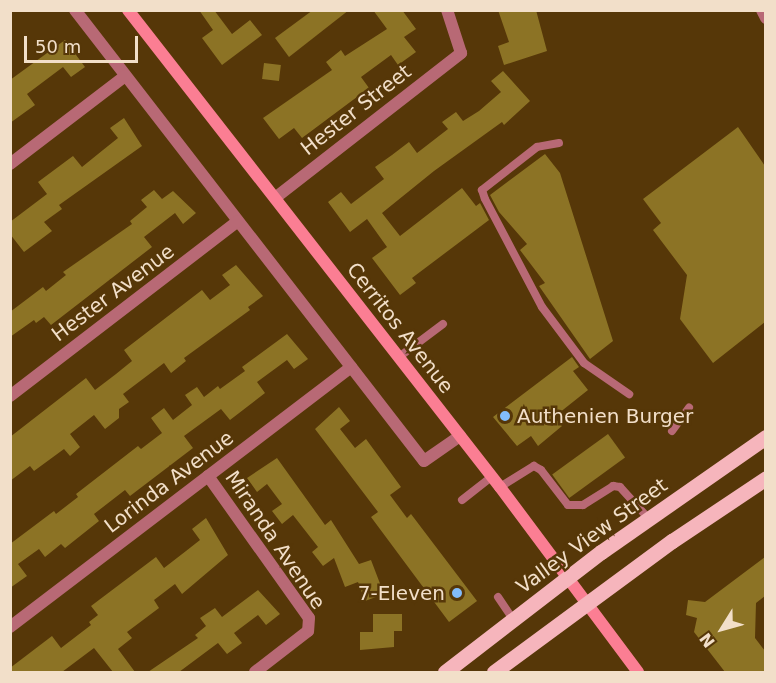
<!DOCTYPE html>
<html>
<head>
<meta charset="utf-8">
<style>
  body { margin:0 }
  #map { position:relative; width:776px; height:683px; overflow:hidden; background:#563708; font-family:"DejaVu Sans",sans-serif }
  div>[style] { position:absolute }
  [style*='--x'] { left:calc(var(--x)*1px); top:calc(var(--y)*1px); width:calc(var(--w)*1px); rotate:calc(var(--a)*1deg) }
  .building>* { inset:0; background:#8c7325; transform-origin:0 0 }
  .service>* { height:8px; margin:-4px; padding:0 4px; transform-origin:4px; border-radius:4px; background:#b86975 }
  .minor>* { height:12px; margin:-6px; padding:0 6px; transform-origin:6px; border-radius:6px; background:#b86975 }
  .secondary>* { height:12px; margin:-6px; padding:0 6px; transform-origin:6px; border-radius:6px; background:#fb7e93 }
  .primary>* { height:15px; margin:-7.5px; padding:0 7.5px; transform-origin:7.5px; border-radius:7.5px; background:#f6b5bc }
  .dots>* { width:16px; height:16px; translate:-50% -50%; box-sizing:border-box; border:3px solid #563708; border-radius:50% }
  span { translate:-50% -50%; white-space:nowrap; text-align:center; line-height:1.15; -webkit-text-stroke:5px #563708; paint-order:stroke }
  .street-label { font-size:20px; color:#f2dfc9 }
  .poi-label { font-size:20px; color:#f2dfc9 }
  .left { translate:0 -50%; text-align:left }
  .right { translate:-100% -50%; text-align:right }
  .frame { position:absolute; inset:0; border:12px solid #f2dfc9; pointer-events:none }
  .north { position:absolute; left:692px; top:599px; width:60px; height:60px; -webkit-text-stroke:4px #563708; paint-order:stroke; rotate:233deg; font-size:16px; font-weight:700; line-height:24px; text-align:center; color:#f2dfc9 }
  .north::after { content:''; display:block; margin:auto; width:21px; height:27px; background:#f2dfc9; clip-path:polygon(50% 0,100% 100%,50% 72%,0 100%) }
  .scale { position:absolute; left:24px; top:36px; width:114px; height:27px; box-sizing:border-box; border:3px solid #f2dfc9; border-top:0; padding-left:8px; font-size:18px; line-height:21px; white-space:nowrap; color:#f2dfc9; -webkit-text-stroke:4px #563708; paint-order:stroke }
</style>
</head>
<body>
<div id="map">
  <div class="building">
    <div style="clip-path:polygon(199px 10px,214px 10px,232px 34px,250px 20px,262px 35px,222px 65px,202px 38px,213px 30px)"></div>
    <div style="clip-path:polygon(313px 10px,349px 10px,289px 57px,275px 38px)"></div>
    <div style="clip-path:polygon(373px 10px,402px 10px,416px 29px,404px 37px,416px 52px,398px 65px,391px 55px,361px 77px,369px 88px,302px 138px,294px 128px,279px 139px,263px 118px,332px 70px,326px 62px,341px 50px,345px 56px,387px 29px)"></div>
    <div style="clip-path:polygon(498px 10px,536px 10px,547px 51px,504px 65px,498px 46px,509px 42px)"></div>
    <div style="clip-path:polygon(65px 40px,85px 67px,71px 77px,63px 67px,27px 94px,35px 105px,10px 123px,10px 80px)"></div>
    <div style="left:264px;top:63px;width:17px;height:16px;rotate:7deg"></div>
    <div style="clip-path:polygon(503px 71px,530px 101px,504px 125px,502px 122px,434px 171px,382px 213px,400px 236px,462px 188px,476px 206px,480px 203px,489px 220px,412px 278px,416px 283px,400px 295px,372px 258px,387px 247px,367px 219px,350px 232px,328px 202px,341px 192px,351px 204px,384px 179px,375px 167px,392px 155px,409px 142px,417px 153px,448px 129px,442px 122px,456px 112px,463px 121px,479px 111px,501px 92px,491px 81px)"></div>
    <div style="clip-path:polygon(124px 118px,142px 146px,59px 205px,62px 209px,44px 222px,52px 231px,24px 252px,10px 234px,10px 222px,47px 194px,38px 182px,73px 156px,82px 167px,103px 150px,118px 138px,110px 128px)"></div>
    <div style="clip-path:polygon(738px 127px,765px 166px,765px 322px,713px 363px,680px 319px,687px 275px,653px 230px,661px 223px,643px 199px)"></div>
    <div style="clip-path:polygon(545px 154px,560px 173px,613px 341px,590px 359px,539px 286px,545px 283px,520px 250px,527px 244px,499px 212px,490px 195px)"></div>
    <div style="clip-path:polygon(154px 190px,162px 199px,173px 191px,196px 213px,183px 224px,175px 213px,144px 237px,152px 247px,51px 325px,44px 317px,36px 323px,34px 320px,10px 337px,10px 312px,43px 287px,46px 291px,66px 275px,63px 272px,132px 224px,130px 221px,147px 207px,141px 200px)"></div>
    <div style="clip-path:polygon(236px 265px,263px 296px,248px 307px,250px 310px,184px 358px,186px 361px,171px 373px,164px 363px,123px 394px,129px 402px,119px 409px,119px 418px,105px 429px,94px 415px,70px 434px,80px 447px,70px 456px,64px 449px,34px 471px,30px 466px,10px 481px,10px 437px,86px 378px,95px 390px,116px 374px,132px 361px,124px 350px,202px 290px,210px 300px,230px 285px,222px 275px)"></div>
    <div style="clip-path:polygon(287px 334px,308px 359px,294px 369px,287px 360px,257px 382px,265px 393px,243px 410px,230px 420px,221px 409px,184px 436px,193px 448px,130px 496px,125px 490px,94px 514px,99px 521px,65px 548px,61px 544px,45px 557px,39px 549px,18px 564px,27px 576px,10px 588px,10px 544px,54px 511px,56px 514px,78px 497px,76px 494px,138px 446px,141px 449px,162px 433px,151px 418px,164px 408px,173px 420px,192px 405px,185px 395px,197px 387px,204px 397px,218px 386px,220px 389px,245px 371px,242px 367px)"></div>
    <div style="clip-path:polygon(572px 357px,579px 367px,573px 371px,588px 390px,554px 417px,562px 426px,538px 446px,531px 436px,517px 446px,493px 417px)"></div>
    <div style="clip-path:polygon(339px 407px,350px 421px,340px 429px,355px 448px,366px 439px,401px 487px,390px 495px,407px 518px,411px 514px,477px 601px,449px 622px,371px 517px,378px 512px,315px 429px)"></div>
    <div style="left:608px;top:434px;width:29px;height:69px;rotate:54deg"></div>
    <div style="clip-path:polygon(277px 458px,325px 525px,331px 520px,359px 564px,371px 560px,384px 594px,365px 601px,358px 582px,345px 587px,334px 558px,323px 566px,312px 552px,318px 547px,293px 515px,282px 524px,272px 511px,282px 504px,267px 484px,257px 492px,247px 478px)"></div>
    <div style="clip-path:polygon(206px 518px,228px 555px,182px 594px,175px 584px,154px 600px,159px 608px,127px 632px,132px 638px,118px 649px,135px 672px,113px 672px,94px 648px,62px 672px,10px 672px,10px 668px,52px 636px,61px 648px,91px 625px,89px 622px,98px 615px,91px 606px,156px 557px,164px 568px,186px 551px,200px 540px,192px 529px)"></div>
    <div style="clip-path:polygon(765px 557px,765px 596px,756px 603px,755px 638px,765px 651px,765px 672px,725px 672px,694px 632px,697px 618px,686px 615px,688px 600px,705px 602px)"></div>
    <div style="clip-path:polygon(258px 590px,280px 614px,266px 625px,258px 615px,234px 633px,242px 643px,227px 654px,218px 643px,179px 672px,148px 672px,198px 638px,195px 635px,206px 626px,200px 618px,215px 608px,222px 617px)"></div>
    <div style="clip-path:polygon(373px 614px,402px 614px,402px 631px,394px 631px,394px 647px,360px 650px,360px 632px,373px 632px)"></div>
  </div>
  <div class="service">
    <div style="--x:559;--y:143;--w:22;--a:170"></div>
    <div style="--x:537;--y:147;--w:70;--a:142"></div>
    <div style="--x:482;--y:190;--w:9;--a:72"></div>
    <div style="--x:485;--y:199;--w:122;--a:62.2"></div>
    <div style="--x:542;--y:307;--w:70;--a:53.1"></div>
    <div style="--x:584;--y:363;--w:55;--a:34.6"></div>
    <div style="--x:399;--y:357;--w:55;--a:-36.9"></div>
    <div style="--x:672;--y:431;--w:29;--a:-54"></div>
    <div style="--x:500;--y:487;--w:40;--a:-32"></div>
    <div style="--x:534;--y:466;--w:8;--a:30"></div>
    <div style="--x:541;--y:470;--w:44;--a:52.4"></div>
    <div style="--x:568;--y:505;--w:15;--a:0"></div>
    <div style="--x:583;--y:505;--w:36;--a:-32"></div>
    <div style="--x:613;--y:486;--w:7;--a:8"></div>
    <div style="--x:620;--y:487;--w:43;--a:47.8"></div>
    <div style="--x:462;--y:500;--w:37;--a:-38"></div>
    <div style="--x:498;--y:597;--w:27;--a:56"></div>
  </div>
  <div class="minor">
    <div style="--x:75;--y:10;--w:570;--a:52.27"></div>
    <div style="--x:424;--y:461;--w:44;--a:-34.8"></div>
    <div style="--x:762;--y:10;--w:9;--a:63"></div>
    <div style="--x:10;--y:164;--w:145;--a:-37.4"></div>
    <div style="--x:275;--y:198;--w:236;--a:-37.9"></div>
    <div style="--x:461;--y:53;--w:45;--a:-108"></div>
    <div style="--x:10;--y:396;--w:287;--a:-37.5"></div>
    <div style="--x:208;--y:476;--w:174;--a:54.6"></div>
    <div style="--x:309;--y:618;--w:13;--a:94"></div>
    <div style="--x:308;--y:631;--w:67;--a:142.3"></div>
    <div style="--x:10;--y:627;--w:429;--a:-37.3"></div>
  </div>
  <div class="secondary">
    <div style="--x:128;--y:10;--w:605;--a:52.05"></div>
    <div style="--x:500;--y:487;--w:231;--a:53.3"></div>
  </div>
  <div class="primary">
    <div style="--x:445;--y:672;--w:197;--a:-37.6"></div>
    <div style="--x:601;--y:552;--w:201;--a:-34.9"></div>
    <div style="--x:494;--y:672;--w:221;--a:-36.4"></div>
    <div style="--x:672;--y:541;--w:113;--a:-33.8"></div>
  </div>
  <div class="dots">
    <div style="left:505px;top:416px;background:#82bcfa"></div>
    <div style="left:457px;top:593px;background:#82bcfa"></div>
  </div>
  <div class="street-label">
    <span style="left:356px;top:110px;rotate:-38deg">Hester Street</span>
    <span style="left:113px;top:293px;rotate:-37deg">Hester Avenue</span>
    <span style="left:400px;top:328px;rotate:52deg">Cerritos Avenue</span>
    <span style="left:169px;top:482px;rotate:-37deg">Lorinda Avenue</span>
    <span style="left:592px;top:536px;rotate:-36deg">Valley View Street</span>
    <span style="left:275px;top:540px;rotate:56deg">Miranda Avenue</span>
  </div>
  <div class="poi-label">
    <span class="left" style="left:517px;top:416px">Authenien Burger</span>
    <span class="right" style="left:445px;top:593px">7-Eleven</span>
  </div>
  <div class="frame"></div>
  <div class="north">N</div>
  <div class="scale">50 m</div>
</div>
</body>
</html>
